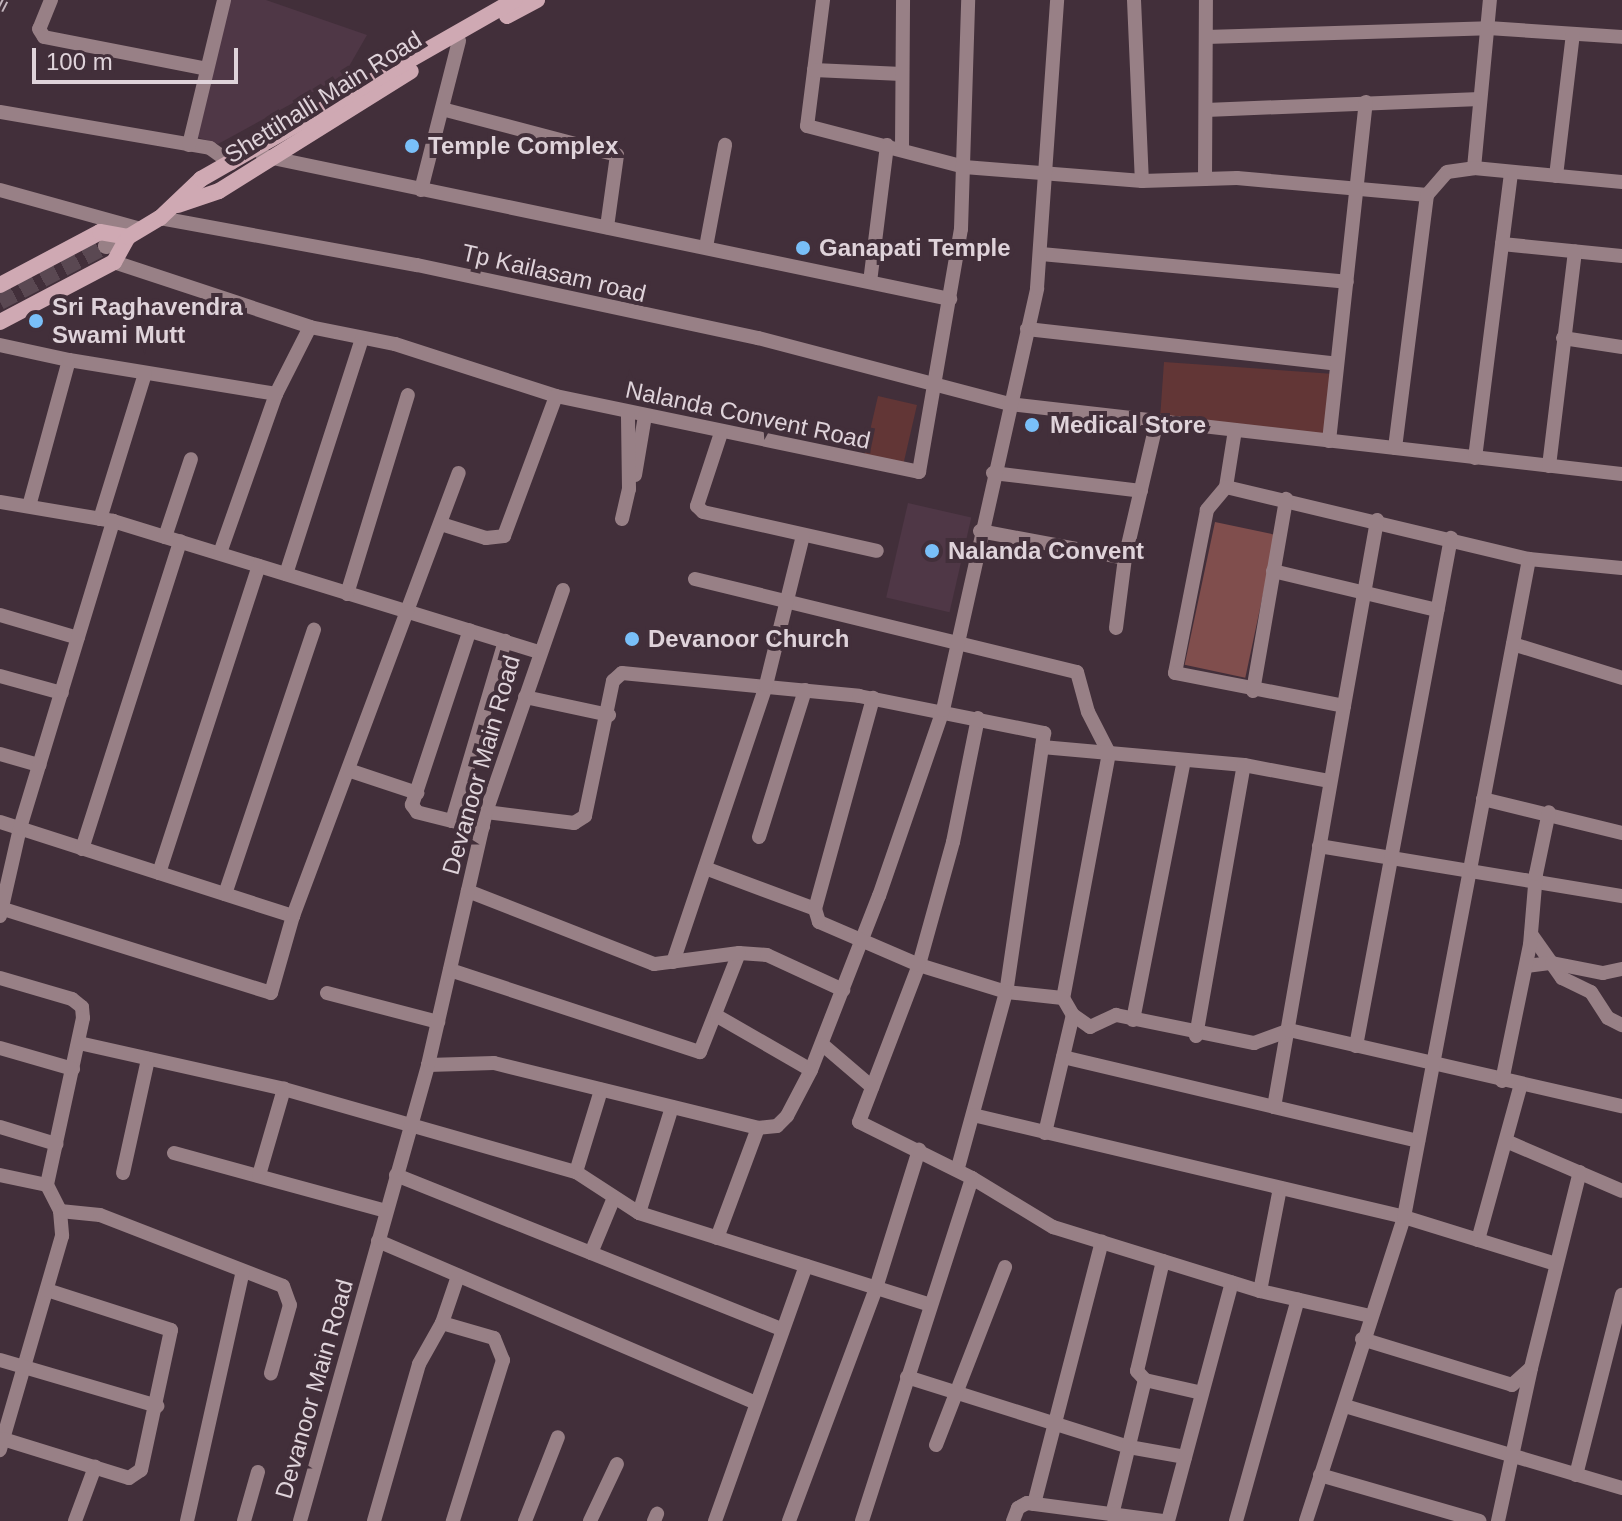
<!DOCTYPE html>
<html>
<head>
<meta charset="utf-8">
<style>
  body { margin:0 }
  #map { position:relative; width:1622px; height:1521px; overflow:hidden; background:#422f3a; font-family:Arial,sans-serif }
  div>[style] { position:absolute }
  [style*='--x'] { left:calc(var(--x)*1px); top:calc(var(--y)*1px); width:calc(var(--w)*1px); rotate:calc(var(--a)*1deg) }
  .built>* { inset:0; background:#4f3746; transform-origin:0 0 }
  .green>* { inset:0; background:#623636; transform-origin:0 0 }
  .forest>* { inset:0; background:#804e4d; transform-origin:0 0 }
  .tertiary-tunnel>* { height:16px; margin-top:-8px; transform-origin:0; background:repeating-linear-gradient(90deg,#5a4852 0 16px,transparent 0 24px) }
  .minor>* { height:14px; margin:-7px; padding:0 7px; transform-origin:7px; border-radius:7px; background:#988086 }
  .tertiary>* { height:16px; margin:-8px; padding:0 8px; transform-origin:8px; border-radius:8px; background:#988086 }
  .secondary>* { height:16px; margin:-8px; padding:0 8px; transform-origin:8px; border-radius:8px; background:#cfa9b3 }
  .rail>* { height:7px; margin-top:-3.5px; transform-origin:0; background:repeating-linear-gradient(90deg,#422f3a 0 12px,#c2b5bd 0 24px); box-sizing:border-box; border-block:2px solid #c2b5bd }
  .dots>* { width:22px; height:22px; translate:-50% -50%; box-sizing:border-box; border:4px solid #422f3a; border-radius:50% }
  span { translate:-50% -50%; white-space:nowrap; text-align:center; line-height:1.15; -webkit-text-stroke:8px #422f3a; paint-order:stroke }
  .street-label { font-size:24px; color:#dfd3da }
  .poi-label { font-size:24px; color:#dfd3da; font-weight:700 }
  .left { translate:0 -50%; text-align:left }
  .scale { position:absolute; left:32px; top:48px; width:206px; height:36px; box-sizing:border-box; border:4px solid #dfd3da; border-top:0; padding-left:10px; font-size:24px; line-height:28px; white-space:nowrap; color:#dfd3da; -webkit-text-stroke:6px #422f3a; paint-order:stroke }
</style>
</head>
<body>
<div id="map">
  <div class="built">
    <div style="clip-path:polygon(228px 0,266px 0,367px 35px,344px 75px,218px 144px,197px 137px)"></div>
    <div style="left:908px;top:503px;width:65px;height:97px;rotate:13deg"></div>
  </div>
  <div class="green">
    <div style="left:1164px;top:362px;width:167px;height:60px;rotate:4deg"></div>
    <div style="left:878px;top:396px;width:40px;height:62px;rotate:13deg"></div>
  </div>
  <div class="forest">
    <div style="left:1215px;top:522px;width:62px;height:146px;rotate:12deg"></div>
  </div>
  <div class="tertiary-tunnel">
    <div style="--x:0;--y:302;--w:120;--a:-27.8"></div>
  </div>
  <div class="minor">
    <div style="--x:51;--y:0;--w:31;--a:112"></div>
    <div style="--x:39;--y:29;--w:9;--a:58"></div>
    <div style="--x:44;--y:37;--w:166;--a:11.1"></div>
    <div style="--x:823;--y:0;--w:127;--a:97.2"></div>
    <div style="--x:807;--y:126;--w:162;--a:14.6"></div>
    <div style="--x:964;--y:167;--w:179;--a:4.5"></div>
    <div style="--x:1142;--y:181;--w:95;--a:-1.8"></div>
    <div style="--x:1237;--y:178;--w:191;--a:5.1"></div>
    <div style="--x:1134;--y:0;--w:181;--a:87.5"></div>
    <div style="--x:1206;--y:37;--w:282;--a:-1.8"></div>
    <div style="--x:1488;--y:28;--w:134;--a:3.8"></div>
    <div style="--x:814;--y:70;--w:88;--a:2.6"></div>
    <div style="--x:442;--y:109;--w:181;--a:14.7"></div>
    <div style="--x:617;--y:155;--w:73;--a:97.9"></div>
    <div style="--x:1206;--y:110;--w:274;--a:-2.3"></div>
    <div style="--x:0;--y:112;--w:213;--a:9.7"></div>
    <div style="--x:210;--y:148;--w:26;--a:36"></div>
    <div style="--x:189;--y:145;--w:149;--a:-76.4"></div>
    <div style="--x:902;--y:149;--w:149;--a:-89.6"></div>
    <div style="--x:263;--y:156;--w:702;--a:11.76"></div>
    <div style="--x:1474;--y:168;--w:169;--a:-84.6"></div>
    <div style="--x:1556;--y:176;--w:143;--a:-83.2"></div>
    <div style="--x:1205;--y:179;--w:179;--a:-89.7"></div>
    <div style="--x:0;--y:190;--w:146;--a:15.5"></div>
    <div style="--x:421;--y:190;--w:154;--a:-75.7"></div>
    <div style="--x:160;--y:218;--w:261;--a:10.4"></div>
    <div style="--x:417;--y:265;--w:349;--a:12.1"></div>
    <div style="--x:758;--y:338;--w:260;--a:14.7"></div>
    <div style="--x:1009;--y:404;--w:617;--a:6.51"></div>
    <div style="--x:1502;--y:244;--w:121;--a:5.7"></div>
    <div style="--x:706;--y:247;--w:104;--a:-79.4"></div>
    <div style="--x:1041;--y:254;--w:307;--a:5.2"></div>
    <div style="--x:114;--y:262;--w:206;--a:18.3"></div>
    <div style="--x:310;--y:327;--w:87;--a:11.3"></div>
    <div style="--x:395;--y:344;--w:169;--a:17.9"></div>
    <div style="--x:556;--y:396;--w:371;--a:11.8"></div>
    <div style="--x:919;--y:472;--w:247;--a:-80.2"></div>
    <div style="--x:961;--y:229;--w:229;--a:-88.2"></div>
    <div style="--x:870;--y:282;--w:138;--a:-82.9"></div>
    <div style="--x:1027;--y:329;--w:312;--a:6.4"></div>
    <div style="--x:1563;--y:338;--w:60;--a:8.7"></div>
    <div style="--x:0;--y:345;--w:71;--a:12.3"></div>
    <div style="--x:69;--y:360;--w:151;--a:105.3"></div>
    <div style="--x:69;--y:360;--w:210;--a:9.3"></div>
    <div style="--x:1235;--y:430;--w:58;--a:99"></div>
    <div style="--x:1226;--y:487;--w:30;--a:130"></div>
    <div style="--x:1207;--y:510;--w:166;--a:101.1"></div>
    <div style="--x:1175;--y:673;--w:172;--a:11"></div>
    <div style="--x:1344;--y:706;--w:407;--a:99.9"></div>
    <div style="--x:721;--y:433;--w:77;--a:108.2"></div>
    <div style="--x:697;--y:506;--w:8;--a:45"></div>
    <div style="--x:703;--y:512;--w:178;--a:12.6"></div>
    <div style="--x:1329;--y:441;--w:341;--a:-83.8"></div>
    <div style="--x:1395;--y:448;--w:255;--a:-82.8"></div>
    <div style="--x:1427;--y:195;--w:30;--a:-49"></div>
    <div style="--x:1447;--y:172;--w:27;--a:-8"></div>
    <div style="--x:1474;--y:168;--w:149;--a:5.4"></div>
    <div style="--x:1475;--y:458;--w:288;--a:-82.8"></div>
    <div style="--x:1549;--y:466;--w:216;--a:-83.1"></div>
    <div style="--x:993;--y:473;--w:149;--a:6.9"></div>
    <div style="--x:635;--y:475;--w:60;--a:-80.4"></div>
    <div style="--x:1226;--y:487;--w:311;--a:13.4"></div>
    <div style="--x:1529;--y:559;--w:93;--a:5.5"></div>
    <div style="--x:0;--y:502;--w:115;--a:9.5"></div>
    <div style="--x:113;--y:521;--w:445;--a:17.1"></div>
    <div style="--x:100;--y:519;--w:152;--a:-72.8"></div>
    <div style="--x:622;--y:519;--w:31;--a:-77"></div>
    <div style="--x:629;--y:489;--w:76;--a:-90.8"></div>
    <div style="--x:441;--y:524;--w:47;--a:17.3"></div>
    <div style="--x:486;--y:538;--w:18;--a:-6"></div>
    <div style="--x:504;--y:536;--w:149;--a:-69.6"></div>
    <div style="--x:980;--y:531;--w:147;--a:10.5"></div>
    <div style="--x:165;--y:537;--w:82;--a:-71.6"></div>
    <div style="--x:220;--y:553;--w:169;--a:-70.6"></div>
    <div style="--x:276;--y:394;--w:75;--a:-63.1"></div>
    <div style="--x:1273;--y:571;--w:169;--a:13.4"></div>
    <div style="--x:286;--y:574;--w:247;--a:-72.1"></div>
    <div style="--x:695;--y:579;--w:393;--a:13.7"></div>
    <div style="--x:1077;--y:672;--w:41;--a:74.6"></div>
    <div style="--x:1088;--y:712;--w:46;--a:62.9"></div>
    <div style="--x:1109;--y:753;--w:249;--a:100.6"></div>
    <div style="--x:1063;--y:998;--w:20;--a:60"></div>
    <div style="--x:1073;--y:1015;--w:21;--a:35"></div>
    <div style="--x:1090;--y:1027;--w:29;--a:-25"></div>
    <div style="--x:1116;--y:1015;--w:141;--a:11.5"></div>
    <div style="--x:1254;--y:1043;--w:37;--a:-20"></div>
    <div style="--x:1289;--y:1030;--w:342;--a:12.9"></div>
    <div style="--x:347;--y:594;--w:208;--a:-73"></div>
    <div style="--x:0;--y:615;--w:81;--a:16.4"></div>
    <div style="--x:1116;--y:628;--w:71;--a:-82.7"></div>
    <div style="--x:1125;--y:558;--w:141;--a:-76.9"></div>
    <div style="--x:1513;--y:644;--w:114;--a:17.3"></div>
    <div style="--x:0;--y:676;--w:64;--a:15.3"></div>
    <div style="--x:1253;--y:691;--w:195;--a:-80.2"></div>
    <div style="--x:525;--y:697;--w:86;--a:12.1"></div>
    <div style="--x:1344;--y:706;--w:189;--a:-79.9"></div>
    <div style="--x:978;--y:718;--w:126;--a:101.4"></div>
    <div style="--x:953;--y:842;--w:128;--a:105.5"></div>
    <div style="--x:919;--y:965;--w:91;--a:17.2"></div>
    <div style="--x:1006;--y:992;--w:57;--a:6"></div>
    <div style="--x:1042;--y:747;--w:203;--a:5.1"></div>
    <div style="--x:0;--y:754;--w:41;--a:15.8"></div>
    <div style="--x:351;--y:771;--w:70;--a:18.4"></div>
    <div style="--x:1483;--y:799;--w:143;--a:13.7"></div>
    <div style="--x:486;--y:812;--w:89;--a:7.1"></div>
    <div style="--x:574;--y:823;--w:13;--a:-32"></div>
    <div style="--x:585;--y:816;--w:138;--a:-78.3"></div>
    <div style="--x:613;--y:681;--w:12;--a:-42"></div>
    <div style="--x:622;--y:673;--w:238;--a:5.5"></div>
    <div style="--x:859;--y:696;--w:189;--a:11.3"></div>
    <div style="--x:1044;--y:733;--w:262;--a:98.3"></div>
    <div style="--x:1006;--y:992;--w:181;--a:105.3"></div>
    <div style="--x:452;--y:821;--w:36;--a:-166"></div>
    <div style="--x:417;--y:812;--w:9;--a:-126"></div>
    <div style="--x:412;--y:805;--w:184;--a:-71.7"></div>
    <div style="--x:0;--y:822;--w:308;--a:17.8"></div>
    <div style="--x:483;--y:827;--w:32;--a:-169"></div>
    <div style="--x:452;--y:821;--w:188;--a:-73.6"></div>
    <div style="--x:759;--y:837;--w:154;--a:-72.6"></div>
    <div style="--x:1319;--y:846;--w:307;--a:9.4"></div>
    <div style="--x:82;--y:849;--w:323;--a:-72.3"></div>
    <div style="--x:705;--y:868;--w:117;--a:20.4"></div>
    <div style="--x:159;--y:873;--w:323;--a:-72"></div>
    <div style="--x:225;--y:894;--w:279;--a:-71.4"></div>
    <div style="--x:0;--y:908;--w:284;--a:17.4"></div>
    <div style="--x:271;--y:993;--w:80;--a:-74.1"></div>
    <div style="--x:293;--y:916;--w:473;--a:-69.5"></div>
    <div style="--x:0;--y:916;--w:90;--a:-77.2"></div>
    <div style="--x:20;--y:828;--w:321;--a:-73.1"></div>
    <div style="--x:1531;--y:934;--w:54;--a:54.8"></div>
    <div style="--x:1562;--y:978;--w:32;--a:26"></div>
    <div style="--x:1591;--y:992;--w:31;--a:57"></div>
    <div style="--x:1608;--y:1018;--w:16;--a:27"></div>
    <div style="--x:739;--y:953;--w:28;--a:4"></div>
    <div style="--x:767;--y:955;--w:84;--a:24.7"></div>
    <div style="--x:673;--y:962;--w:292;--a:-71.4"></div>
    <div style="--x:766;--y:685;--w:154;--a:-76.1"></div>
    <div style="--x:1526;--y:966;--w:26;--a:-7"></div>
    <div style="--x:1552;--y:963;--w:52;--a:11.1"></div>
    <div style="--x:1603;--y:973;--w:19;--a:-12"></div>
    <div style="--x:450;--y:970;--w:263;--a:18.2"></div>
    <div style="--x:700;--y:1052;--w:106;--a:-68.5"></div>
    <div style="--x:739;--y:953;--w:86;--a:172.6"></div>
    <div style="--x:654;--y:964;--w:200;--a:-158.6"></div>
    <div style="--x:0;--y:978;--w:75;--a:16.3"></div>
    <div style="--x:72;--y:999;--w:13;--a:39"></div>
    <div style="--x:82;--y:1007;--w:11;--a:85"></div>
    <div style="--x:83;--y:1018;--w:171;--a:102.2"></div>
    <div style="--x:47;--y:1185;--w:29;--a:63"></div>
    <div style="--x:60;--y:1211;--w:25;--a:85"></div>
    <div style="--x:62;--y:1236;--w:223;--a:106.2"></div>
    <div style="--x:327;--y:993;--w:115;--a:14.6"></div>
    <div style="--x:717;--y:1016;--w:108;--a:29.9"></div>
    <div style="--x:811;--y:1070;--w:187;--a:-68.7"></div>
    <div style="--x:879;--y:896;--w:197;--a:-71"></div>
    <div style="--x:943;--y:710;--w:432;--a:-77.4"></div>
    <div style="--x:1037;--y:288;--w:289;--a:-86"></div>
    <div style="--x:1133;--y:1020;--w:265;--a:-78.9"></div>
    <div style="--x:1196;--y:1036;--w:275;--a:-80"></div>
    <div style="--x:1244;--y:765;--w:86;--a:10.7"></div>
    <div style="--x:79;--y:1043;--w:210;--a:12.6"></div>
    <div style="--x:284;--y:1089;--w:304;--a:15.9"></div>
    <div style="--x:576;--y:1172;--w:75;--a:33.1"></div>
    <div style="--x:639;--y:1213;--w:305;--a:17.5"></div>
    <div style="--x:823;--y:1045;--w:65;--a:40.6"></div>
    <div style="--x:1356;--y:1046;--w:517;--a:-79.41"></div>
    <div style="--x:0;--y:1048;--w:76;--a:16"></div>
    <div style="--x:1063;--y:1057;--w:365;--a:13.3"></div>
    <div style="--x:428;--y:1065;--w:66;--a:-1.7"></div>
    <div style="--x:494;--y:1063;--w:272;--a:13.8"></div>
    <div style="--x:758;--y:1128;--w:19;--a:-6"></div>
    <div style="--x:777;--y:1126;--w:14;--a:-45"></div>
    <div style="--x:787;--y:1116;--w:52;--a:-62.4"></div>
    <div style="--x:1502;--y:1081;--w:139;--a:-78.4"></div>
    <div style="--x:1530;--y:945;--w:71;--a:-85.2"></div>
    <div style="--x:1536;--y:874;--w:63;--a:-78.2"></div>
    <div style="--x:973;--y:1115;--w:443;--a:13.3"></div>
    <div style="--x:1404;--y:1217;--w:159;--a:17.2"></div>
    <div style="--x:0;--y:1127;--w:59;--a:16.9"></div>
    <div style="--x:1045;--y:1133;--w:121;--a:-76.7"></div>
    <div style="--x:1506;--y:1141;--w:126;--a:23.3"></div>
    <div style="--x:174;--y:1153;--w:220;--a:15.3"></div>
    <div style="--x:576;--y:1172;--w:86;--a:-73"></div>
    <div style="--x:123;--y:1173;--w:117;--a:-77.6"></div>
    <div style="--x:0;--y:1175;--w:48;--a:12"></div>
    <div style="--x:259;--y:1175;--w:90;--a:-73.8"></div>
    <div style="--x:396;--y:1175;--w:416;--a:21.8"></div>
    <div style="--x:972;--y:1178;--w:95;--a:31.2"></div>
    <div style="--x:1053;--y:1227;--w:217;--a:17.2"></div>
    <div style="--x:1260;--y:1291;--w:113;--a:12.8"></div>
    <div style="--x:60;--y:1211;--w:40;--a:5.7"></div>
    <div style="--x:100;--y:1215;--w:196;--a:21.2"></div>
    <div style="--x:283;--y:1286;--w:20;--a:70"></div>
    <div style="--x:290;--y:1305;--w:71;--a:105.6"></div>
    <div style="--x:639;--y:1213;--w:111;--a:-72.7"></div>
    <div style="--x:717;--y:1238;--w:117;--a:-69.6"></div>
    <div style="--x:1478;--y:1240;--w:162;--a:-74.6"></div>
    <div style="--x:378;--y:1241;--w:411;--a:23.2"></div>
    <div style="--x:591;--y:1253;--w:57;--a:-67.5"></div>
    <div style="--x:1163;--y:1261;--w:113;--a:103.3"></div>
    <div style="--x:1137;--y:1371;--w:12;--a:48"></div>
    <div style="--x:1145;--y:1380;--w:58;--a:12.8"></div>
    <div style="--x:1260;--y:1291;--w:105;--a:-79"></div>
    <div style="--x:442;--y:1323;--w:54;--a:16.1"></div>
    <div style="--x:494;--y:1338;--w:24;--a:68"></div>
    <div style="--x:503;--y:1360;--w:169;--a:107.3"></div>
    <div style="--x:1362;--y:1339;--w:157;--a:17"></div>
    <div style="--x:1512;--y:1385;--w:25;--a:-42"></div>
    <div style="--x:1531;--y:1368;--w:202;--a:-76"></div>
    <div style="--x:0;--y:1360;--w:164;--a:16.3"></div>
    <div style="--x:907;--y:1377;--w:233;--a:17.5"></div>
    <div style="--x:1129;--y:1447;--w:57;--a:10.1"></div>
    <div style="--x:1345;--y:1406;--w:289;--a:16.5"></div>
    <div style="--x:3;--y:1439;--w:132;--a:17.2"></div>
    <div style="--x:129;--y:1478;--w:14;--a:-34"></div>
    <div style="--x:141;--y:1470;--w:143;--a:-77.9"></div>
    <div style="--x:171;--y:1330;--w:130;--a:-162.1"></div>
    <div style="--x:936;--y:1445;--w:191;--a:-68.8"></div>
    <div style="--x:1320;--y:1475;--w:166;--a:16.1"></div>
    <div style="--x:1576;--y:1475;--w:186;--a:-75.7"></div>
    <div style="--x:1034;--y:1504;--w:271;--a:-75.5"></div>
    <div style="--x:1112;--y:1515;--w:139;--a:-76.3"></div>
    <div style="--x:75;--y:1521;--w:58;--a:-69.7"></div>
    <div style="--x:187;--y:1521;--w:256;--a:-77.4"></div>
    <div style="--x:244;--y:1521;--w:51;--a:-74.1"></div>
    <div style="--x:300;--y:1521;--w:474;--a:-74.3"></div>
    <div style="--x:428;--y:1065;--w:260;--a:-77.1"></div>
    <div style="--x:486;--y:812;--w:235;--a:-70.9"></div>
    <div style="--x:374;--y:1521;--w:163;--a:-74"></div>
    <div style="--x:419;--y:1364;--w:47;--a:-60.7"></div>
    <div style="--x:442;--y:1323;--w:50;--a:-71.2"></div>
    <div style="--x:525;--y:1521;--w:90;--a:-68.6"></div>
    <div style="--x:590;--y:1521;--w:63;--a:-64.7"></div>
    <div style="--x:654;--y:1521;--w:8;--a:-67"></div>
    <div style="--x:715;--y:1521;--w:271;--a:-70.4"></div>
    <div style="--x:789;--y:1521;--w:249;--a:-69.5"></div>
    <div style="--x:876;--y:1288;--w:145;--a:-72.7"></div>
    <div style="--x:862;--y:1521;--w:360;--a:-72.2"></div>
    <div style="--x:972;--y:1178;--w:126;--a:-153.6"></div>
    <div style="--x:859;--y:1122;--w:168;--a:-69.1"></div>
    <div style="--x:919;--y:965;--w:109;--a:-156.7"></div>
    <div style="--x:819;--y:922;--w:14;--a:-107"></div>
    <div style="--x:815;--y:909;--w:219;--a:-74.6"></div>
    <div style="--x:1013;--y:1521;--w:14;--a:-69"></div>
    <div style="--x:1018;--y:1508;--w:10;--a:-29"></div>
    <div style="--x:1027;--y:1503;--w:137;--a:7.5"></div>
    <div style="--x:1168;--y:1521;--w:247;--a:-75"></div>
    <div style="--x:1236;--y:1521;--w:230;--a:-74.4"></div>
    <div style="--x:1306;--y:1521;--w:319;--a:-72.1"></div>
    <div style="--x:1404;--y:1217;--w:670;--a:-79.24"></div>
    <div style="--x:1498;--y:1521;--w:156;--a:-77.8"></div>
  </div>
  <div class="tertiary">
    <div style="--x:106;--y:246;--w:24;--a:-22"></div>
  </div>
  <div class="secondary">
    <div style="--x:507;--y:16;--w:34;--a:-28"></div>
    <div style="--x:178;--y:205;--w:43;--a:-18.9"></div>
    <div style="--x:219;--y:191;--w:226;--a:-32"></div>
    <div style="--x:0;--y:285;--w:113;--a:-27.9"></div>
    <div style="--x:100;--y:232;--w:28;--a:10"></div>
    <div style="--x:0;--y:322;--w:129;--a:-27.8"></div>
    <div style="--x:114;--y:262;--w:29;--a:-61"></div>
    <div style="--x:128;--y:237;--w:37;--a:-31"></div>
    <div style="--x:160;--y:218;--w:57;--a:-43.6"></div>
    <div style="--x:201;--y:179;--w:361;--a:-29.7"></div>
  </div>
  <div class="rail">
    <div style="--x:0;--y:10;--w:11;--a:-63"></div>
  </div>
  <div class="dots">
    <div style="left:412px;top:146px;background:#79bff8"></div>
    <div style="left:803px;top:248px;background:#79bff8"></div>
    <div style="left:36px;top:321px;background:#79bff8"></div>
    <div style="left:1032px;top:425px;background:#79bff8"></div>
    <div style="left:932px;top:551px;background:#79bff8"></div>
    <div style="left:632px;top:639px;background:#79bff8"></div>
  </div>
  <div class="street-label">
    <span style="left:323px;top:97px;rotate:-32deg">Shettihalli Main Road</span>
    <span style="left:554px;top:273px;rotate:13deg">Tp Kailasam road</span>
    <span style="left:748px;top:415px;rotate:12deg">Nalanda Convent Road</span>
    <span style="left:481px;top:765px;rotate:-74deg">Devanoor Main Road</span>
    <span style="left:314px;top:1389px;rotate:-74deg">Devanoor Main Road</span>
  </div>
  <div class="poi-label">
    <span class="left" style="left:428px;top:146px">Temple Complex</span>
    <span class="left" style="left:819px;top:248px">Ganapati Temple</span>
    <span class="left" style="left:52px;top:321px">Sri Raghavendra<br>Swami Mutt</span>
    <span class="left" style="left:1050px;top:425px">Medical Store</span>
    <span class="left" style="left:948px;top:551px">Nalanda Convent</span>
    <span class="left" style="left:648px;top:639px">Devanoor Church</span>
  </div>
  <div class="scale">100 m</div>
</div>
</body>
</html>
